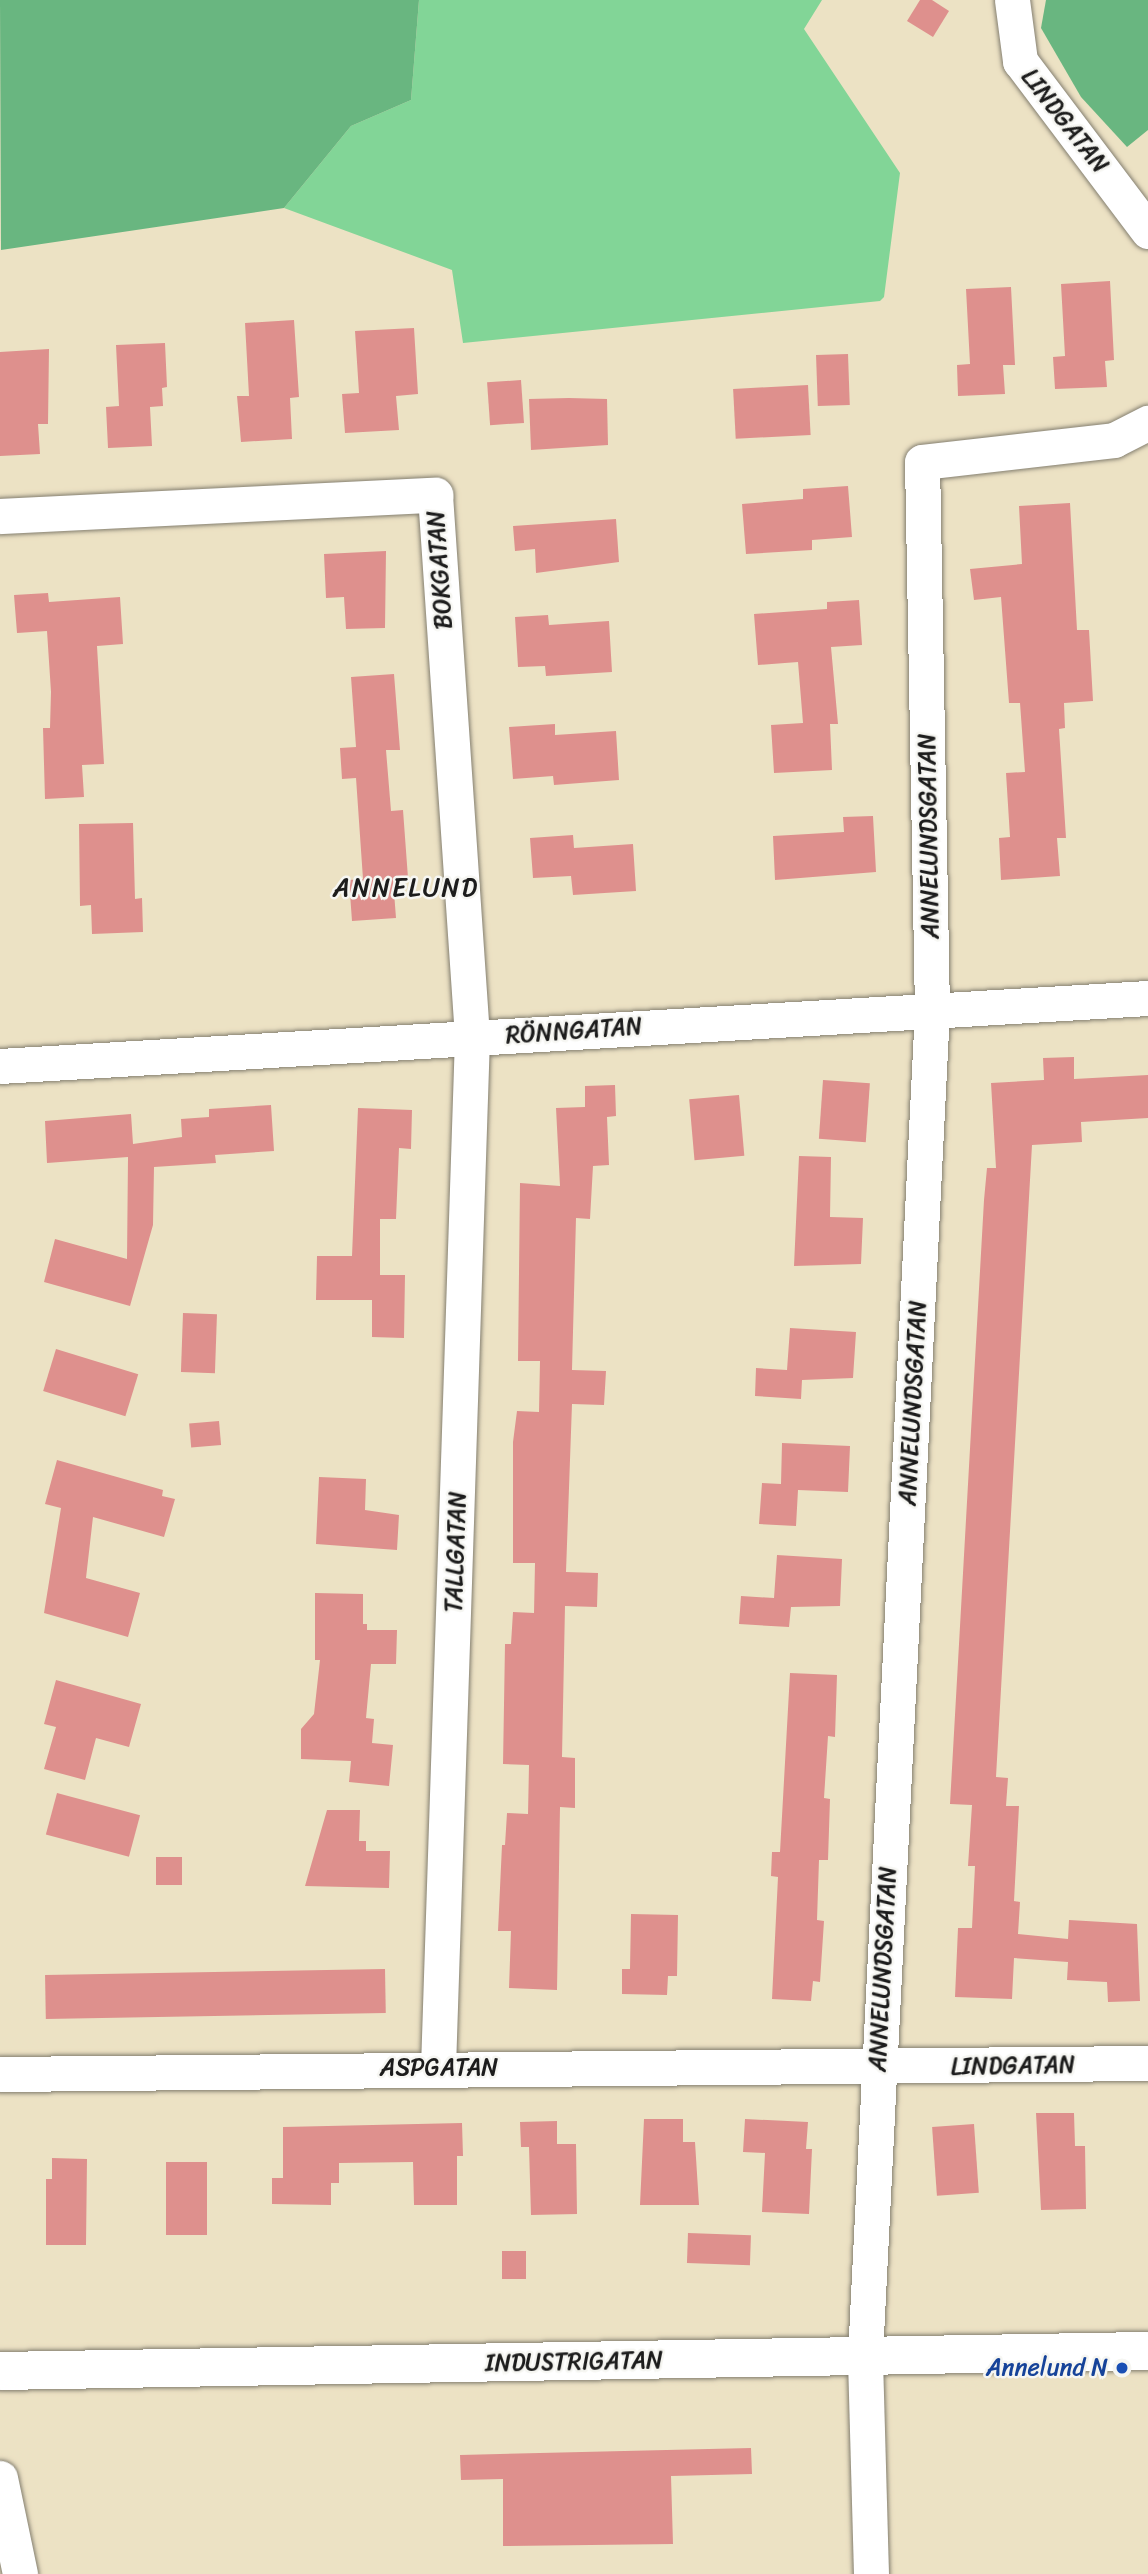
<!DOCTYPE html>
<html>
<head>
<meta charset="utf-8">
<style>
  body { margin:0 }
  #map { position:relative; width:1148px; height:2574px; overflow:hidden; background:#ece2c4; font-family:Sriracha,sans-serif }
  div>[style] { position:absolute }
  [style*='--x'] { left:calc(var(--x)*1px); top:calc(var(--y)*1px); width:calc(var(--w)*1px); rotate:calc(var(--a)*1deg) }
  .green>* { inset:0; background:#82d597 }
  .forest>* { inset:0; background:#69b680 }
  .building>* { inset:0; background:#de908d; transform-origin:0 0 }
  .roads { filter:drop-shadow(0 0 2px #847f70) drop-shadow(0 0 2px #847f70) }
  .minor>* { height:35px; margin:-17.5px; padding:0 17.5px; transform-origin:17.5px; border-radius:17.5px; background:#fff }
  .tertiary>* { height:38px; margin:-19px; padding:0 19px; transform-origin:19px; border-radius:19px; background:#fff }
  .dots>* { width:19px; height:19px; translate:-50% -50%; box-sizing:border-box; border:4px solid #f6f6f2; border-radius:50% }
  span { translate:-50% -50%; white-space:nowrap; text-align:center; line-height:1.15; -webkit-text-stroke:5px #f6f6f2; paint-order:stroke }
  .street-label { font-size:24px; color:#1c1c1c }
  .transit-label { font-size:24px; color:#164399 }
  .right { translate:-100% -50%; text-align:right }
  .neighbourhood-label { font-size:26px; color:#1c1c1c; letter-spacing:2px }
</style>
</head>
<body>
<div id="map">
  <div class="green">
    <div style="clip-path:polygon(419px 0,822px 0,804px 29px,900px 173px,884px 297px,880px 301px,463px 343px,452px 270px,284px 208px,351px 126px,411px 100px)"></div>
  </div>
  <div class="forest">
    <div style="clip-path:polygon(0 0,419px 0,411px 100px,351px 126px,284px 208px,1px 250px)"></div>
    <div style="clip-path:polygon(1046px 0,1148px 0,1148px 130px,1127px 147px,1081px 97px,1041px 28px)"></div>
  </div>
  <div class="building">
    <div style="clip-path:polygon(920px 0,932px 0,949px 11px,933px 37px,907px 21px)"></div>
    <div style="clip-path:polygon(1110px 281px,1114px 360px,1105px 361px,1107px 387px,1055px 389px,1053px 357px,1065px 356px,1061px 284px)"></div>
    <div style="clip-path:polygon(1011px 287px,1015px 365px,1003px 365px,1005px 394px,958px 396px,957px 365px,970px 364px,966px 289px)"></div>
    <div style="clip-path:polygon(294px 320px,299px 397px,290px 398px,292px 439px,241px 442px,237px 396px,249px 396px,245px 323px)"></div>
    <div style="clip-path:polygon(414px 328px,418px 394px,396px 396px,399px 430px,345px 433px,342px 394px,359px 393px,355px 331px)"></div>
    <div style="clip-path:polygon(165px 343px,167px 387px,162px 388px,163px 406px,150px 407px,152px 446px,108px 448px,106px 407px,119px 406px,116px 345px)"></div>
    <div style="clip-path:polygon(49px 349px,48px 424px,38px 424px,40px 454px,0 456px,0 352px)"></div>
    <div style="left:848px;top:354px;width:51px;height:32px;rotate:88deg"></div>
    <div style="left:521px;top:380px;width:43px;height:34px;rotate:86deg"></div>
    <div style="left:808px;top:385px;width:50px;height:75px;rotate:87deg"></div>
    <div style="clip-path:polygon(569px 398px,607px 399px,608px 445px,531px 450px,529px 399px)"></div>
    <div style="clip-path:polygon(848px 486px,852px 537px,812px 540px,812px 550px,746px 554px,742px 504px,803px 499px,803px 489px)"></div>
    <div style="clip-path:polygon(1070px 503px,1077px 630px,1089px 630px,1093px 701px,1064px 703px,1065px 728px,1059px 729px,1066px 838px,1057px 838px,1060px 876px,1001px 880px,999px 838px,1010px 837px,1006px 773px,1025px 772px,1020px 703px,1009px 703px,1001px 597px,974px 600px,970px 569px,1022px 564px,1019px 506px)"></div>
    <div style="clip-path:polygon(616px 519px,619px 562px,536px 573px,535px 549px,515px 551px,513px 526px)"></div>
    <div style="clip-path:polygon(386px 551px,385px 628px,346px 629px,344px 597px,326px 598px,324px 554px)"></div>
    <div style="clip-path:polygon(48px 593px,49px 602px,120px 597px,123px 644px,97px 646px,104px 764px,82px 765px,84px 797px,45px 799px,43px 728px,50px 728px,51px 692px,47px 631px,17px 633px,14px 595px)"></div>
    <div style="clip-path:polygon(859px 600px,862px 645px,831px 647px,838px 724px,830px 724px,832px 770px,774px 773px,771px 725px,803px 723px,798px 662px,758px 665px,754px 614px,827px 609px,827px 602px)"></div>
    <div style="clip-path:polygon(548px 615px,549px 625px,609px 621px,612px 672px,546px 676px,545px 666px,518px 667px,515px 617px)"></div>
    <div style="clip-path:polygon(394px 674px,400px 750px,386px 750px,391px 811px,403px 810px,408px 878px,393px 879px,396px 918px,352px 921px,349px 880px,363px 879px,356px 778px,342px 779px,340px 748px,356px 747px,351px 677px)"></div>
    <div style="clip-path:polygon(555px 724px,555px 735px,616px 731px,619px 780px,554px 785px,553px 776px,513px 779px,509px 727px)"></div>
    <div style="clip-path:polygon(873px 816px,876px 872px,775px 880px,773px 836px,844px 832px,843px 817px)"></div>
    <div style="clip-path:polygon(133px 823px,135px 899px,142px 898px,143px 932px,92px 934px,91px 905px,80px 906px,79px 824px)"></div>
    <div style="clip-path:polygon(573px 835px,574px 848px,633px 844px,636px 891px,573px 895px,571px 876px,533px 878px,530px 838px)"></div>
    <div style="clip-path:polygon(1074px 1057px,1074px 1079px,1148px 1075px,1148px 1118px,1081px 1122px,1082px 1142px,1032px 1145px,996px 1777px,1008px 1778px,1006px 1806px,1019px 1806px,1014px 1901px,1020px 1902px,1018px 1934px,1068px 1939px,1069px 1920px,1137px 1924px,1140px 2001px,1108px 2002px,1107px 1982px,1067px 1980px,1068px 1962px,1014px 1958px,1012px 1999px,955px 1997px,958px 1928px,972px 1928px,975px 1866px,968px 1866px,972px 1805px,950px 1804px,984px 1200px,987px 1168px,996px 1168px,991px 1083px,1044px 1080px,1043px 1058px)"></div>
    <div style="left:823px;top:1080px;width:47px;height:59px;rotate:4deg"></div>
    <div style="clip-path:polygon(615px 1085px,616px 1116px,607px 1117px,609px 1165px,593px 1166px,590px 1219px,576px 1218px,572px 1370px,606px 1371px,604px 1405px,572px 1404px,566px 1572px,598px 1573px,597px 1607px,565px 1606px,562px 1757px,575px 1758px,575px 1808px,560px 1807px,557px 1990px,509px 1988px,511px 1931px,498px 1931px,502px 1845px,505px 1845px,507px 1813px,528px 1814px,529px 1765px,503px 1764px,505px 1644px,511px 1644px,513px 1612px,534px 1613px,535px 1563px,513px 1563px,513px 1442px,517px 1411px,539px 1412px,540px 1361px,518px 1361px,520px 1183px,560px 1186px,556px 1108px,585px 1107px,585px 1086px)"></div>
    <div style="left:739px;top:1095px;width:61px;height:50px;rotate:85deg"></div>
    <div style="clip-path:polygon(271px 1105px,274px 1151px,215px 1155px,216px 1163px,154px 1167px,153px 1225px,130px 1306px,44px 1282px,55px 1239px,127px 1259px,128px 1157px,47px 1163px,45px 1121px,131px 1114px,133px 1144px,182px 1137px,181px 1119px,209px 1117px,209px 1109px)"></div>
    <div style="clip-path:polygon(358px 1108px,412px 1110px,411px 1149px,399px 1148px,396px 1219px,380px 1219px,380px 1275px,405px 1275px,404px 1338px,372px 1337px,372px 1300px,316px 1300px,317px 1256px,352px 1256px)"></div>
    <div style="clip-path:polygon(799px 1156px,831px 1157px,830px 1217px,863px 1218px,861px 1264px,794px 1266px)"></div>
    <div style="left:183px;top:1313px;width:34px;height:59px;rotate:2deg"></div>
    <div style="clip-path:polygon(790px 1328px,856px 1332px,853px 1378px,802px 1380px,801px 1399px,755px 1396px,756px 1368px,787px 1370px)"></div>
    <div style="left:56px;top:1349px;width:86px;height:44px;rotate:17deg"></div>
    <div style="left:219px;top:1421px;width:24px;height:30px;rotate:85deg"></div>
    <div style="clip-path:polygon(782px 1443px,850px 1446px,848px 1492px,798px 1490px,796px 1526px,759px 1524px,762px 1483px,781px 1484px)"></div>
    <div style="clip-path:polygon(57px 1460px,163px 1490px,162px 1496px,175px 1499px,164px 1537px,93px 1517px,86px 1578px,140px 1593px,128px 1637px,44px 1613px,61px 1508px,45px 1504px)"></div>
    <div style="clip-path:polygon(319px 1477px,366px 1479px,365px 1510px,399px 1515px,397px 1550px,316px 1544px)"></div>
    <div style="clip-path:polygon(777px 1555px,842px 1559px,840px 1606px,791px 1607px,789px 1627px,739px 1624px,741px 1596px,774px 1598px)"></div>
    <div style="clip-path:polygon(315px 1593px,363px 1594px,363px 1624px,367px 1624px,367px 1630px,397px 1630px,396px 1664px,371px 1664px,366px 1718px,374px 1719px,372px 1743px,393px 1745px,389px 1786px,349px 1782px,351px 1761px,301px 1759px,301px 1729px,314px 1714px,320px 1660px,315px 1660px)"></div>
    <div style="clip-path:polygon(790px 1673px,837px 1675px,835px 1737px,828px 1736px,824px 1798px,830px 1799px,828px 1860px,819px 1860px,817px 1920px,824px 1921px,820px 1982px,813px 1981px,811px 2001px,772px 1999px,778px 1877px,771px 1876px,772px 1852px,780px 1852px)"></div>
    <div style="clip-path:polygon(56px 1680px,141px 1704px,129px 1747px,96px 1738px,85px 1780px,44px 1769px,56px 1727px,44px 1724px)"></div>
    <div style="left:57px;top:1793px;width:86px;height:43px;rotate:15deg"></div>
    <div style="clip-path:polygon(327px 1810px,360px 1810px,359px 1841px,366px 1841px,366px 1851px,390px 1851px,389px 1888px,305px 1886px)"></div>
    <div style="left:156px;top:1857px;width:26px;height:28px"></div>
    <div style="clip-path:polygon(631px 1914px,678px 1915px,677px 1976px,668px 1976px,667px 1995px,622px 1994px,622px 1969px,630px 1969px)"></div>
    <div style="left:385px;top:1969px;width:44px;height:340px;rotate:89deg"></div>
    <div style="clip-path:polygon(1036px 2113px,1074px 2113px,1075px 2146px,1085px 2146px,1086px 2209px,1041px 2210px)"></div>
    <div style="clip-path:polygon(644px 2119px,683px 2119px,683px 2142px,695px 2142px,699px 2205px,640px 2205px)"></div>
    <div style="clip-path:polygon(745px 2119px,808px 2122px,806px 2149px,812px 2149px,809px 2214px,762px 2212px,765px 2153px,743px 2152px)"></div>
    <div style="clip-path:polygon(557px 2121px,557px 2144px,576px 2144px,577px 2214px,531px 2215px,529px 2147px,521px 2147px,520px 2122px)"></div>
    <div style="clip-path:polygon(462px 2123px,463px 2156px,457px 2156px,457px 2205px,414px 2205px,413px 2162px,339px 2163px,339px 2183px,331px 2183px,331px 2205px,272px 2204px,272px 2178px,283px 2178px,283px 2127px)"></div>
    <div style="left:974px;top:2124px;width:69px;height:42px;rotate:86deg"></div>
    <div style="clip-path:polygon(52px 2158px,87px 2159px,86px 2245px,46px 2245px,46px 2179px,52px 2179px)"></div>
    <div style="left:166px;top:2162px;width:41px;height:73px"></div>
    <div style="left:688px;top:2233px;width:63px;height:30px;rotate:2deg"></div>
    <div style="left:502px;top:2251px;width:24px;height:28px"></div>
    <div style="clip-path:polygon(751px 2448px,752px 2474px,671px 2476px,673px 2544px,503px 2546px,503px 2479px,461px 2480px,460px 2455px)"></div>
  </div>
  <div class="roads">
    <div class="minor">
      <div style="--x:1012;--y:0;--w:62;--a:82.5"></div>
      <div style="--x:1020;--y:61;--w:213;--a:53"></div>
      <div style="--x:0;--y:516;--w:436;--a:-2.8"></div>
      <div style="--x:435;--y:495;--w:543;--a:86.09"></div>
      <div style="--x:472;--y:1037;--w:1032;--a:91.89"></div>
      <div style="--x:0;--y:1066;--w:1150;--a:-3.39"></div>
      <div style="--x:0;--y:2074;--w:1148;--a:-0.55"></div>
      <div style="--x:0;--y:2478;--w:98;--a:78.2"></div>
      <div style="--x:871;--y:2574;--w:218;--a:-91.6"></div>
      <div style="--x:865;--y:2356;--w:1347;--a:-87.15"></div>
      <div style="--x:932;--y:1011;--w:549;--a:-91.04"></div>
      <div style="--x:922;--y:462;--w:193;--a:-6.5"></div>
      <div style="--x:1114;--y:440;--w:38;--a:-27"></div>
    </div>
    <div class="tertiary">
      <div style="--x:0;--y:2371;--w:1148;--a:-1"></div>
    </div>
  </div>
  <div class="dots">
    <div style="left:1122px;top:2368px;background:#1a4fb4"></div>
  </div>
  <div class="street-label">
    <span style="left:1065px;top:121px;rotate:52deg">LINDGATAN</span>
    <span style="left:440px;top:570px;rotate:-94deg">BOKGATAN</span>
    <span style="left:929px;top:836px;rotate:-91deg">ANNELUNDSGATAN</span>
    <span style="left:574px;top:1031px;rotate:-4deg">RÖNNGATAN</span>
    <span style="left:913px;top:1403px;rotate:-87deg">ANNELUNDSGATAN</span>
    <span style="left:456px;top:1552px;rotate:-88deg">TALLGATAN</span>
    <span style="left:883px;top:1969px;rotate:-87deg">ANNELUNDSGATAN</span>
    <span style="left:1013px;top:2066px;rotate:-1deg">LINDGATAN</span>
    <span style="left:439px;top:2068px">ASPGATAN</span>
    <span style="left:574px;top:2362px;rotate:-1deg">INDUSTRIGATAN</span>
  </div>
  <div class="transit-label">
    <span class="right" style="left:1108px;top:2368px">Annelund N</span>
  </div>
  <div class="neighbourhood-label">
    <span style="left:406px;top:888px">ANNELUND</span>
  </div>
</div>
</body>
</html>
